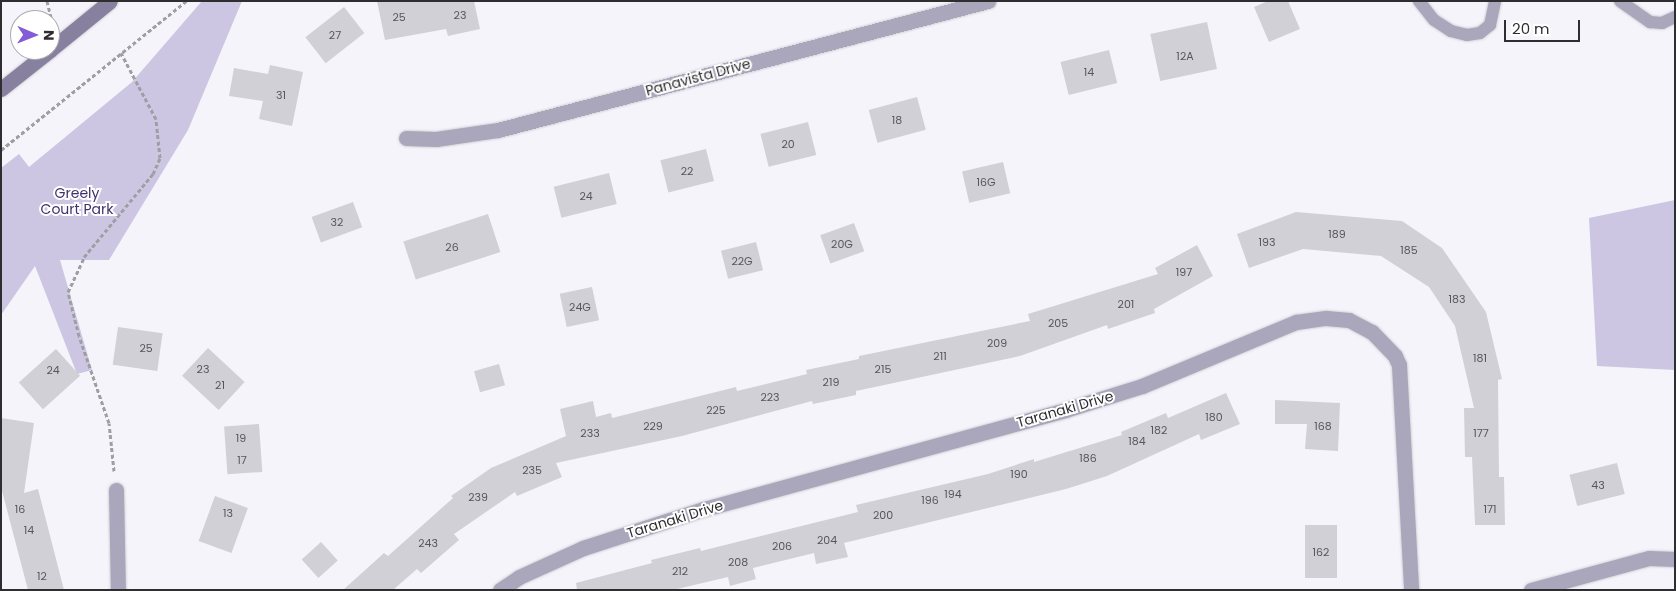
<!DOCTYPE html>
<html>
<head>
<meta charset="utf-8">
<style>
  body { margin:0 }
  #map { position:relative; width:1676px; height:591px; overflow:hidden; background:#f5f4fa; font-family:Poppins,sans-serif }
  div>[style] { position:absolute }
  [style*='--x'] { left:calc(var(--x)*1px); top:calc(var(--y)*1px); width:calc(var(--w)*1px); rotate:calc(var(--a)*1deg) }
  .green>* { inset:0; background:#ccc6e3 }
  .building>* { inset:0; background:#d1d0d6; transform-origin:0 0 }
  .path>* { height:3px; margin-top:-1.5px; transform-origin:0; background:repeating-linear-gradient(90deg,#9f9ea3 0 4px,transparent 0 6.5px) }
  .roads { filter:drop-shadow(0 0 1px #d1d0d6) drop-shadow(0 0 1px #d1d0d6) }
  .lane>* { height:12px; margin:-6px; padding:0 6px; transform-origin:6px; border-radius:6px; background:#aaa6bb }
  .street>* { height:15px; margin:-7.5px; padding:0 7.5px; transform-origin:7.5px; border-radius:7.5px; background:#aaa6bb }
  .secondary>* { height:15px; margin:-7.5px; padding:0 7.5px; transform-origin:7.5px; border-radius:7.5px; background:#87809e }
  span { translate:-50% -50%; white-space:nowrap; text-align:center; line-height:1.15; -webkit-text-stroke:4px #fff; paint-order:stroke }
  .number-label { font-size:11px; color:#57565a }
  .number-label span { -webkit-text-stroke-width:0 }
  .street-label { font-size:14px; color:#2e2d30 }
  .park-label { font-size:14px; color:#42306a }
  .frame { position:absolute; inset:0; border:2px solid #2e2d30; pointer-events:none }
  .north { position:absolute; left:10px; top:10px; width:50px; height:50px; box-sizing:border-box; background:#fff; border:1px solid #ababac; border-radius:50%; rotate:91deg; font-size:14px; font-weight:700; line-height:20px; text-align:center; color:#2e2d30 }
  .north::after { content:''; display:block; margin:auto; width:18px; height:22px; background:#845cd6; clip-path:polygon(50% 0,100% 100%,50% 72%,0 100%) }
  .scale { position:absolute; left:1504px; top:20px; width:76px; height:22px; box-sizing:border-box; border:2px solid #2e2d30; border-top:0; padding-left:6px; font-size:15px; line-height:18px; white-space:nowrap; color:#2e2d30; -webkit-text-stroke:4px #fff; paint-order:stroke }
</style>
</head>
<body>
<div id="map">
  <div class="green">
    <div style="clip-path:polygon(202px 1px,242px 1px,188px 130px,109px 260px,60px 260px,92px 370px,77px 374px,35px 266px,1px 315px,1px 168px,19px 154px,29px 167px,132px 82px)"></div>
    <div style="clip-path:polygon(1675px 200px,1675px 370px,1597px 366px,1589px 218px)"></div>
  </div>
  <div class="building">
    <div style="clip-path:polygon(377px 1px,474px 1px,480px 29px,448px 36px,446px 29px,385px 40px)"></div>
    <div style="clip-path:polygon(1268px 1px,1288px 1px,1300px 29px,1269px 42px,1254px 7px)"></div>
    <div style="left:344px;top:7px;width:33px;height:49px;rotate:52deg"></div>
    <div style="left:1207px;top:22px;width:48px;height:58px;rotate:78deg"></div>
    <div style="left:1109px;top:50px;width:34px;height:50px;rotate:76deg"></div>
    <div style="clip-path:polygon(270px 65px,303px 72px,292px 126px,259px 119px,263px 101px,229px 96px,234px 68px,268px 74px)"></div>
    <div style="left:917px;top:97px;width:34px;height:50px;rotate:75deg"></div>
    <div style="left:808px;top:122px;width:34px;height:49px;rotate:76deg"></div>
    <div style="left:706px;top:149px;width:33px;height:47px;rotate:76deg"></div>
    <div style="left:1003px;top:162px;width:32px;height:42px;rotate:77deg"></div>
    <div style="left:609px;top:173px;width:32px;height:57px;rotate:76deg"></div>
    <div style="left:353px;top:202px;width:27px;height:44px;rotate:70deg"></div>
    <div style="clip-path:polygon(1296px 212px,1402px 221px,1442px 248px,1486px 312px,1502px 379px,1498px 380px,1499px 477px,1504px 477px,1505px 525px,1475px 525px,1472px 457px,1465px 457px,1464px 408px,1474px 408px,1455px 326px,1429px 287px,1381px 256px,1303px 249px,1249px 268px,1237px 234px)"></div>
    <div style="left:488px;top:214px;width:40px;height:89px;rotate:72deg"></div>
    <div style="left:854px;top:223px;width:30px;height:36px;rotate:70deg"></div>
    <div style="left:756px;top:242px;width:29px;height:36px;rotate:76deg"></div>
    <div style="clip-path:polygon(1197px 245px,1213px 276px,1154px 309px,1155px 313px,1108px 329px,1107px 325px,1020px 356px,856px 391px,856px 395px,813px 404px,812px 401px,682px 436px,556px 463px,562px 477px,517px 496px,515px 492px,454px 534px,459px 540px,421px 573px,417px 569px,393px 590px,343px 590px,384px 553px,388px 556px,453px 498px,451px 496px,491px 468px,566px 436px,560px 409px,593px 401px,596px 417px,611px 413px,612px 418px,736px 387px,737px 391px,807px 374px,806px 370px,859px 359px,859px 356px,1030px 321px,1028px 314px,1158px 274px,1155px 268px)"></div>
    <div style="left:592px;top:287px;width:34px;height:33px;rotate:78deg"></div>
    <div style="left:118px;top:327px;width:45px;height:38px;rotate:8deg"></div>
    <div style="left:208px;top:348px;width:50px;height:38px;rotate:43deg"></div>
    <div style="left:56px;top:349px;width:36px;height:50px;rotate:48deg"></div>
    <div style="left:499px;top:364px;width:22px;height:26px;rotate:74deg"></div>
    <div style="clip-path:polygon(1226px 393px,1240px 424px,1201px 440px,1199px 434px,1107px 476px,1066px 489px,844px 543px,848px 557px,816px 564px,814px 553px,753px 568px,756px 579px,730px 586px,728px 577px,673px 590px,577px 590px,576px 583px,652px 563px,651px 560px,700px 548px,701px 551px,858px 512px,856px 505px,988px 474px,1034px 459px,1034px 462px,1122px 435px,1121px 432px,1166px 413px,1168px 418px)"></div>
    <div style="clip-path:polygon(1275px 400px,1340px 403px,1338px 451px,1305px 449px,1307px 424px,1275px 424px)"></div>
    <div style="clip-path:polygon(1px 418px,34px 423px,24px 493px,38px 489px,64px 590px,28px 590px,1px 487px)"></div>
    <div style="left:259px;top:424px;width:48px;height:35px;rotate:86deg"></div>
    <div style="left:1617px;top:463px;width:32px;height:49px;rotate:76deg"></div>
    <div style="left:215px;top:496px;width:35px;height:48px;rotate:20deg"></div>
    <div style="left:1305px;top:525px;width:32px;height:53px"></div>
    <div style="left:321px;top:542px;width:25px;height:26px;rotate:48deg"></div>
  </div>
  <div class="path">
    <div style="--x:47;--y:1;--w:21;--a:76"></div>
    <div style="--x:1;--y:150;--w:238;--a:-38.8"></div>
    <div style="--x:114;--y:471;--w:48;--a:-95.9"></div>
    <div style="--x:109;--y:423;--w:92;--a:-109"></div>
    <div style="--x:79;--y:336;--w:45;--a:-104"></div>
    <div style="--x:68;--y:292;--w:38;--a:-65"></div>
    <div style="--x:84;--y:257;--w:108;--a:-50.3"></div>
    <div style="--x:153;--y:174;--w:17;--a:-66"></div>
    <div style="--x:160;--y:158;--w:39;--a:-96"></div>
    <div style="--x:156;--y:119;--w:75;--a:-117.9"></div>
  </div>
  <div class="roads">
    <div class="lane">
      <div style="--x:1419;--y:1;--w:24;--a:52"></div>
      <div style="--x:1434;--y:20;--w:20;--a:33"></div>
      <div style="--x:1451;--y:31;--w:16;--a:14"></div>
      <div style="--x:1467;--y:35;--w:13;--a:-9"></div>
      <div style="--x:1480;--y:33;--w:13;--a:-39"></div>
      <div style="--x:1490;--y:25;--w:25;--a:-78"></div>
      <div style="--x:1620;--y:1;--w:37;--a:35"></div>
      <div style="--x:1650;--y:22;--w:12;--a:5"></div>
      <div style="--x:1662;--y:23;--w:14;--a:-25"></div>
    </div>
    <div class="street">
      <div style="--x:406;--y:138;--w:30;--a:2"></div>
      <div style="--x:436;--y:139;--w:63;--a:-8.3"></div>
      <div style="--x:498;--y:130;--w:507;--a:-14.75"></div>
      <div style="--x:116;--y:490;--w:100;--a:88.9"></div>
      <div style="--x:500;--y:590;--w:23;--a:-34"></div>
      <div style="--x:519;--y:577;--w:70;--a:-24.4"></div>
      <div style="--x:583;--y:548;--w:127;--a:-17.9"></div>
      <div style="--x:704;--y:509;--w:374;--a:-15.3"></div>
      <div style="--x:1065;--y:410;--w:81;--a:-17.3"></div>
      <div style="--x:1142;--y:386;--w:167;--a:-22.6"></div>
      <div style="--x:1296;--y:322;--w:30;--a:-8"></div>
      <div style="--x:1326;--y:318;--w:23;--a:5"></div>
      <div style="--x:1349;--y:320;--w:26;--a:28"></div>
      <div style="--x:1372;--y:332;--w:33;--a:46"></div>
      <div style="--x:1395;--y:356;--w:10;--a:66"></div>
      <div style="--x:1399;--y:365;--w:225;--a:86.9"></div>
      <div style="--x:1531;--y:590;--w:122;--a:-15.2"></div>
      <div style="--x:1649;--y:558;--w:26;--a:2"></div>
    </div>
    <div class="secondary">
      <div style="--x:50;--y:50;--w:77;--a:-39.2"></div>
      <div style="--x:1;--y:89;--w:63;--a:-38.5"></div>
    </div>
  </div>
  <div class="number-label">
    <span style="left:460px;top:15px">23</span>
    <span style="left:399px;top:17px">25</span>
    <span style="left:335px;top:35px">27</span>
    <span style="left:1185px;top:56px">12A</span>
    <span style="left:1089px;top:72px">14</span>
    <span style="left:281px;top:95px">31</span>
    <span style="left:897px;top:120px">18</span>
    <span style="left:788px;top:144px">20</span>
    <span style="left:687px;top:171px">22</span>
    <span style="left:986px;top:182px">16G</span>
    <span style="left:586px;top:196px">24</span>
    <span style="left:337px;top:222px">32</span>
    <span style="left:1337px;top:234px">189</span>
    <span style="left:1267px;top:242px">193</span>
    <span style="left:842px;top:244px">20G</span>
    <span style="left:452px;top:247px">26</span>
    <span style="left:1409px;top:250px">185</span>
    <span style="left:742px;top:261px">22G</span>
    <span style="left:1184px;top:272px">197</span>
    <span style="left:1457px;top:299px">183</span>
    <span style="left:1126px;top:304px">201</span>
    <span style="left:580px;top:307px">24G</span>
    <span style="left:1058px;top:323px">205</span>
    <span style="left:997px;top:343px">209</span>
    <span style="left:146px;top:348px">25</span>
    <span style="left:940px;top:356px">211</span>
    <span style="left:1480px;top:358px">181</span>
    <span style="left:203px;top:369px">23</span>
    <span style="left:883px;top:369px">215</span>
    <span style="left:53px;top:370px">24</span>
    <span style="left:831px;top:382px">219</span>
    <span style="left:220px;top:385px">21</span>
    <span style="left:770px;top:397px">223</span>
    <span style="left:716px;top:410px">225</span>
    <span style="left:1214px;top:417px">180</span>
    <span style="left:653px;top:426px">229</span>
    <span style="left:1323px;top:426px">168</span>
    <span style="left:1159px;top:430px">182</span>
    <span style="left:590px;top:433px">233</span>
    <span style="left:1481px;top:433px">177</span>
    <span style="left:241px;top:438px">19</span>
    <span style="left:1137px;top:441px">184</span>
    <span style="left:1088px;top:458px">186</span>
    <span style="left:242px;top:460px">17</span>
    <span style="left:532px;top:470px">235</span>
    <span style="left:1019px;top:474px">190</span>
    <span style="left:1598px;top:485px">43</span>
    <span style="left:953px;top:494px">194</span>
    <span style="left:478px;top:497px">239</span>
    <span style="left:930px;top:500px">196</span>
    <span style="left:20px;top:509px">16</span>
    <span style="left:1490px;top:509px">171</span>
    <span style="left:228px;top:513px">13</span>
    <span style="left:883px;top:515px">200</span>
    <span style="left:29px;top:530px">14</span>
    <span style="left:827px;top:540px">204</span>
    <span style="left:428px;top:543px">243</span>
    <span style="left:782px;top:546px">206</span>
    <span style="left:1321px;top:552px">162</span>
    <span style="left:738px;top:562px">208</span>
    <span style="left:680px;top:571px">212</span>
    <span style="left:42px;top:576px">12</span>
  </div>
  <div class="street-label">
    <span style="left:698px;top:77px;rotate:-15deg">Panavista Drive</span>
    <span style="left:1065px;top:409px;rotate:-16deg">Taranaki Drive</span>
    <span style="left:675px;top:519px;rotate:-17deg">Taranaki Drive</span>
  </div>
  <div class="park-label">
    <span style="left:77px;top:201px">Greely<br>Court Park</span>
  </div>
  <div class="frame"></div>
  <div class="north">N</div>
  <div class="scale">20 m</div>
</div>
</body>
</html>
